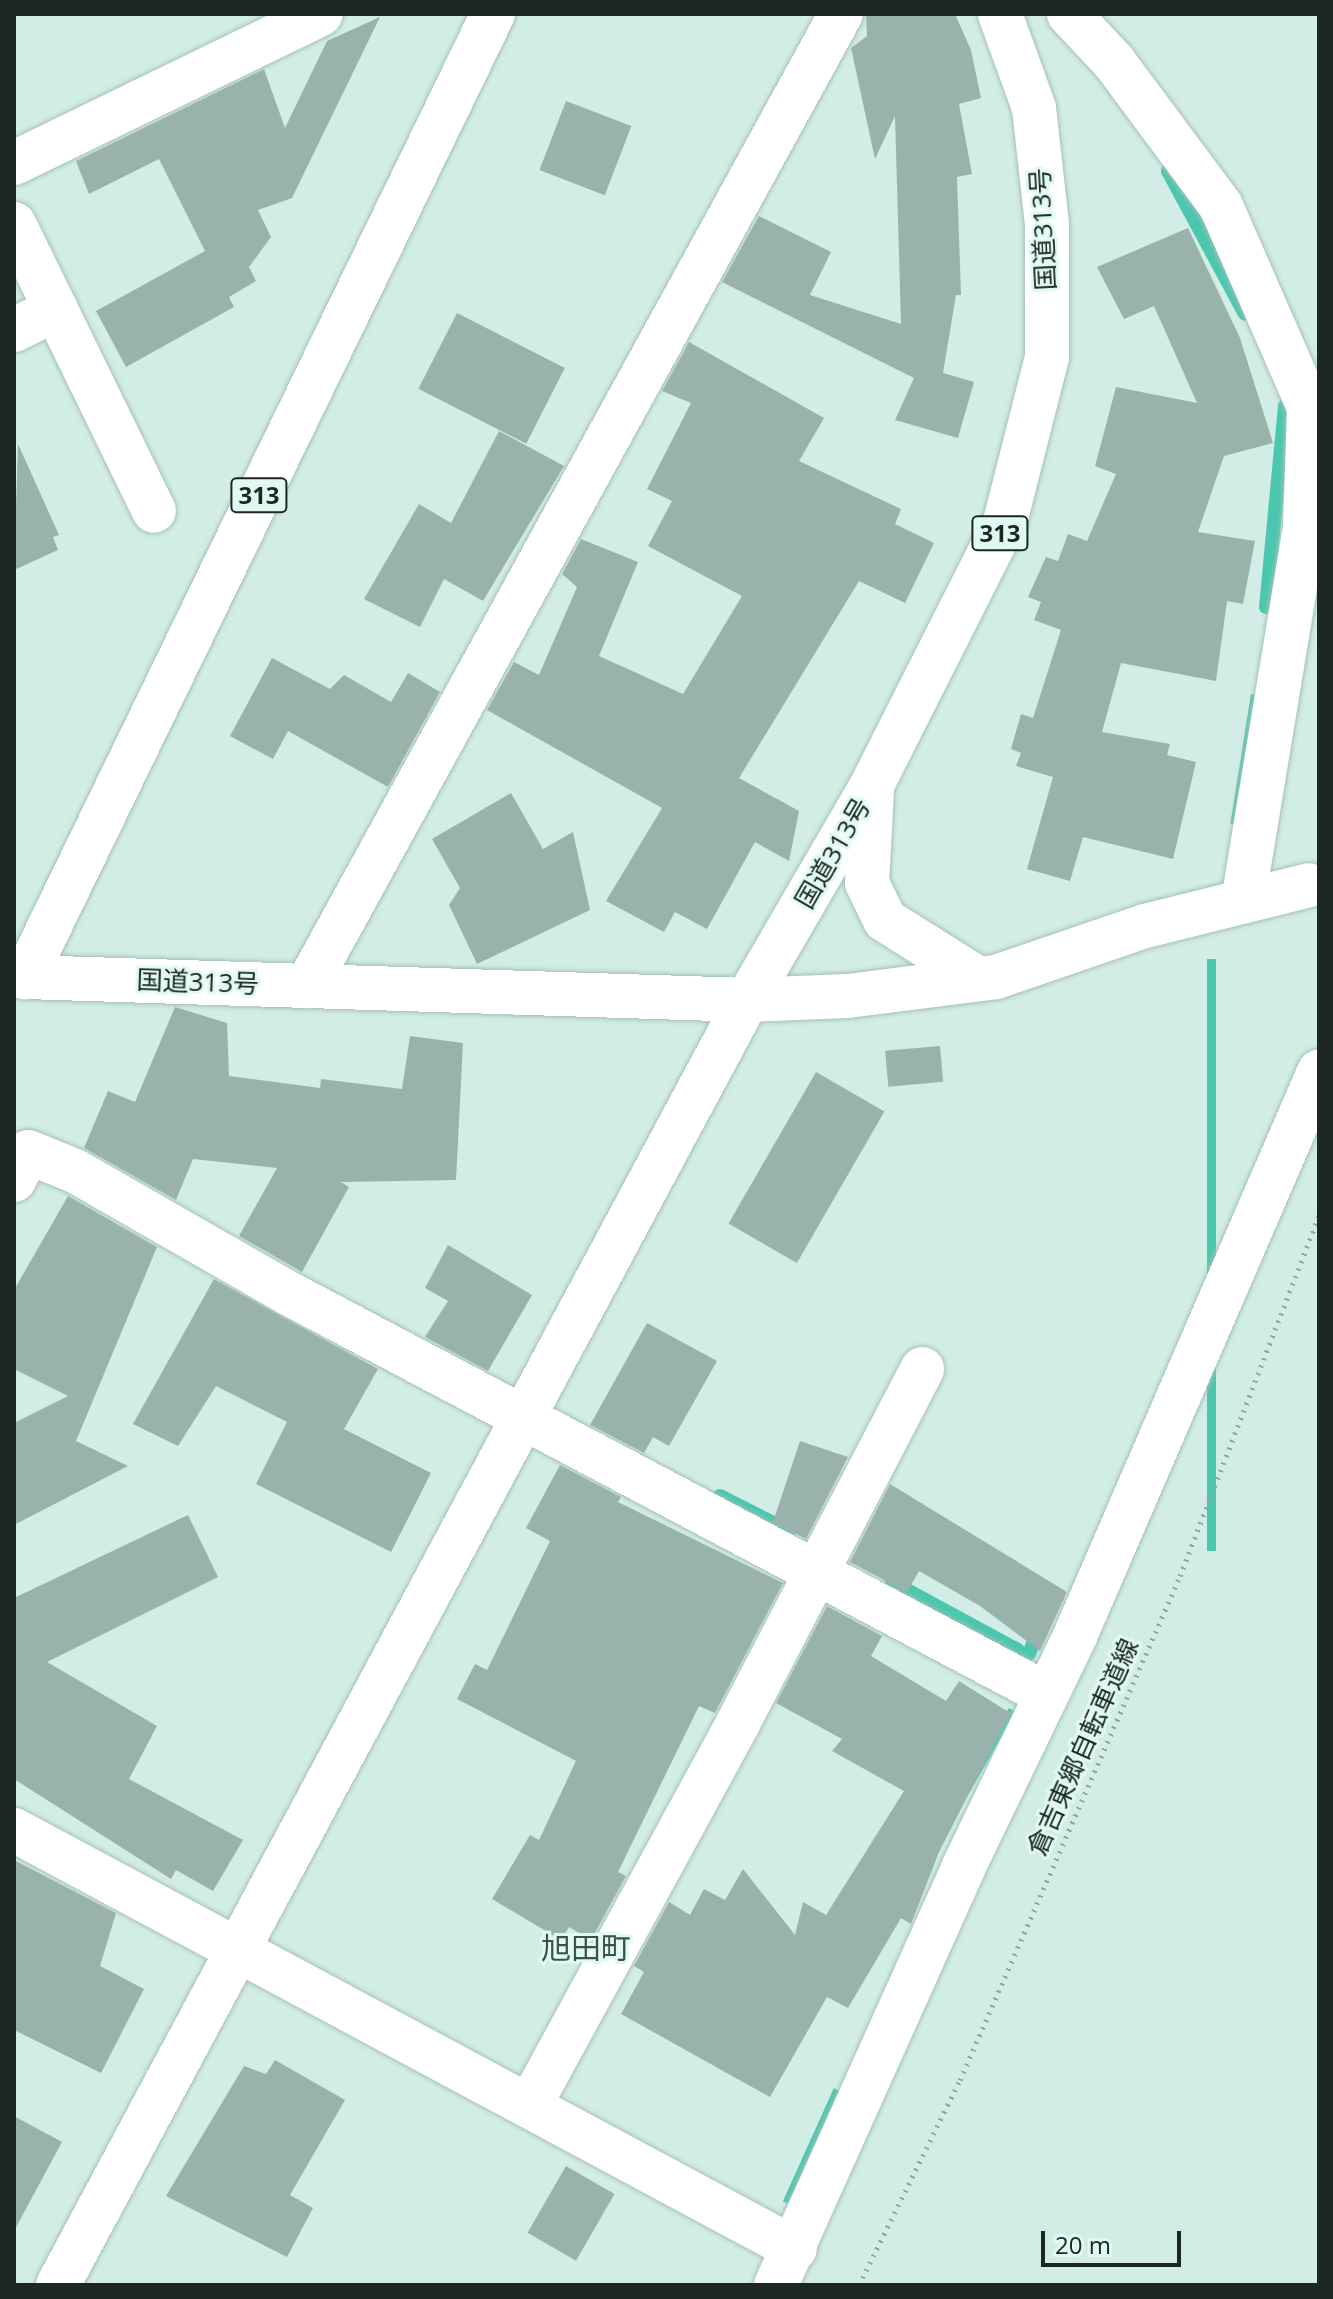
<!DOCTYPE html>
<html>
<head>
<meta charset="utf-8">
<style>
  body { margin:0 }
  #map { position:relative; width:1333px; height:2299px; overflow:hidden; background:#d2ede6; font-family:"Open Sans","Noto Sans JP",sans-serif }
  div>[style] { position:absolute }
  [style*='--x'] { left:calc(var(--x)*1px); top:calc(var(--y)*1px); width:calc(var(--w)*1px); rotate:calc(var(--a)*1deg) }
  .water>* { inset:0; background:#4cc7af; transform-origin:0 0 }
  .stream>* { height:14px; margin:-7px; padding:0 7px; transform-origin:7px; border-radius:7px; background:#4cc7af }
  .building>* { inset:0; background:#99b2ac; transform-origin:0 0 }
  .path>* { height:5px; margin-top:-2.5px; transform-origin:0; background:repeating-linear-gradient(90deg,#92a7a2 0 2px,transparent 0 8px) }
  .roads { filter:drop-shadow(0 0 2px #a6c0b9) drop-shadow(0 0 2px #a6c0b9) }
  .minor>* { height:44px; margin:-22px; padding:0 22px; transform-origin:22px; border-radius:22px; background:#fff }
  .tertiary>* { height:44px; margin:-22px; padding:0 22px; transform-origin:22px; border-radius:22px; background:#fff }
  .trunk>* { height:44px; margin:-22px; padding:0 22px; transform-origin:22px; border-radius:22px; background:#fff }
  span { translate:-50% -50%; white-space:nowrap; text-align:center; line-height:1.15; -webkit-text-stroke:6px #e0faf3; paint-order:stroke }
  .shield-label span { padding:2px 6px; background:#e0faf3; border:2px solid; border-radius:6px; -webkit-text-stroke-width:0 }
  .shield-label { font-size:24px; color:#1c2624; font-weight:700 }
  .street-label { font-size:26px; color:#1c2624 }
  .quarter-label { font-size:30px; color:#3b524c }
  .frame { position:absolute; inset:0; border:16px solid #1c2624; pointer-events:none }
  .scale { position:absolute; left:1041px; top:2231px; width:140px; height:36px; box-sizing:border-box; border:4px solid #1c2624; border-top:0; padding-left:10px; font-size:24px; line-height:28px; white-space:nowrap; color:#1c2624; -webkit-text-stroke:6px #e0faf3; paint-order:stroke }
</style>
</head>
<body>
<div id="map">
  <div class="water">
    <div style="left:1251px;top:694px;width:6px;height:131px;rotate:9deg"></div>
    <div style="left:1207px;top:959px;width:9px;height:592px"></div>
    <div style="left:1009px;top:1708px;width:8px;height:252px;rotate:30deg"></div>
    <div style="clip-path:polygon(834px 2088px,840px 2092px,788px 2204px,783px 2201px)"></div>
  </div>
  <div class="stream">
    <div style="--x:1168;--y:171;--w:162;--a:61.7"></div>
    <div style="--x:1266;--y:607;--w:202;--a:-84.6"></div>
    <div style="--x:720;--y:1496;--w:77;--a:26.9"></div>
    <div style="--x:892;--y:1582;--w:143;--a:28.4"></div>
    <div style="--x:1029;--y:1654;--w:28;--a:-69"></div>
  </div>
  <div class="building">
    <div style="clip-path:polygon(866px 14px,955px 14px,971px 50px,981px 98px,959px 104px,972px 174px,957px 177px,961px 295px,956px 295px,943px 373px,974px 382px,958px 438px,895px 420px,914px 378px,722px 282px,759px 216px,831px 252px,810px 295px,901px 324px,895px 116px,875px 159px,851px 48px,867px 36px)"></div>
    <div style="clip-path:polygon(380px 17px,292px 198px,258px 210px,271px 237px,249px 267px,256px 281px,229px 297px,234px 307px,126px 367px,96px 311px,205px 251px,159px 159px,89px 194px,76px 161px,264px 69px,285px 128px,327px 41px)"></div>
    <div style="left:566px;top:101px;width:70px;height:74px;rotate:21deg"></div>
    <div style="clip-path:polygon(1188px 228px,1240px 338px,1273px 443px,1224px 456px,1198px 532px,1255px 541px,1243px 604px,1227px 601px,1216px 681px,1121px 663px,1102px 732px,1170px 744px,1167px 755px,1196px 762px,1173px 859px,1083px 837px,1070px 881px,1027px 869px,1053px 777px,1016px 766px,1021px 753px,1011px 749px,1021px 714px,1033px 718px,1061px 630px,1034px 620px,1041px 602px,1028px 597px,1046px 557px,1058px 561px,1068px 534px,1087px 541px,1116px 474px,1095px 466px,1116px 387px,1197px 403px,1154px 306px,1124px 319px,1097px 267px)"></div>
    <div style="left:457px;top:313px;width:121px;height:85px;rotate:27deg"></div>
    <div style="clip-path:polygon(689px 342px,824px 418px,799px 461px,901px 509px,895px 524px,934px 543px,905px 603px,859px 581px,739px 778px,799px 811px,789px 861px,755px 842px,707px 929px,675px 912px,664px 932px,606px 901px,662px 808px,487px 710px,514px 662px,539px 675px,577px 587px,562px 574px,581px 539px,638px 562px,599px 656px,683px 694px,742px 596px,648px 546px,672px 501px,647px 489px,691px 403px,662px 391px)"></div>
    <div style="clip-path:polygon(499px 431px,564px 466px,483px 601px,444px 579px,420px 627px,364px 599px,419px 504px,451px 523px)"></div>
    <div style="clip-path:polygon(18px 444px,59px 535px,53px 537px,58px 550px,14px 570px)"></div>
    <div style="clip-path:polygon(272px 658px,330px 689px,344px 675px,391px 702px,408px 673px,440px 692px,388px 787px,288px 731px,273px 759px,230px 736px)"></div>
    <div style="clip-path:polygon(511px 793px,543px 849px,573px 832px,590px 910px,477px 964px,449px 905px,460px 888px,432px 839px)"></div>
    <div style="clip-path:polygon(175px 1007px,227px 1023px,229px 1076px,320px 1088px,321px 1079px,402px 1089px,410px 1036px,463px 1043px,456px 1180px,341px 1182px,349px 1187px,302px 1272px,239px 1236px,277px 1168px,193px 1159px,176px 1200px,84px 1148px,108px 1091px,135px 1102px)"></div>
    <div style="left:940px;top:1046px;width:36px;height:55px;rotate:85deg"></div>
    <div style="left:816px;top:1072px;width:79px;height:175px;rotate:30deg"></div>
    <div style="clip-path:polygon(68px 1196px,157px 1247px,76px 1441px,128px 1466px,14px 1525px,14px 1423px,68px 1396px,14px 1369px,14px 1290px)"></div>
    <div style="clip-path:polygon(448px 1245px,532px 1295px,488px 1371px,425px 1337px,448px 1301px,425px 1288px)"></div>
    <div style="clip-path:polygon(214px 1279px,378px 1369px,344px 1429px,431px 1473px,391px 1552px,256px 1484px,287px 1422px,216px 1386px,178px 1446px,133px 1424px)"></div>
    <div style="clip-path:polygon(647px 1323px,717px 1361px,669px 1446px,653px 1437px,644px 1453px,590px 1425px)"></div>
    <div style="clip-path:polygon(800px 1441px,848px 1457px,806px 1539px,773px 1522px)"></div>
    <div style="clip-path:polygon(560px 1465px,621px 1497px,618px 1502px,783px 1583px,715px 1713px,699px 1706px,618px 1872px,626px 1876px,591px 1940px,569px 1927px,561px 1940px,492px 1899px,530px 1835px,539px 1840px,576px 1761px,457px 1699px,475px 1664px,487px 1670px,550px 1541px,526px 1528px)"></div>
    <div style="clip-path:polygon(890px 1484px,1067px 1592px,1040px 1651px,980px 1606px,919px 1571px,907px 1592px,850px 1562px)"></div>
    <div style="clip-path:polygon(188px 1515px,218px 1577px,47px 1662px,157px 1726px,129px 1779px,243px 1840px,213px 1891px,176px 1870px,171px 1879px,14px 1779px,14px 1598px)"></div>
    <div style="clip-path:polygon(827px 1606px,882px 1636px,871px 1656px,946px 1701px,959px 1681px,1010px 1713px,939px 1852px,911px 1924px,901px 1918px,848px 2008px,827px 1997px,770px 2097px,621px 2014px,644px 1972px,634px 1966px,669px 1902px,690px 1915px,704px 1889px,725px 1900px,743px 1869px,795px 1935px,803px 1902px,826px 1915px,904px 1791px,832px 1751px,842px 1739px,776px 1703px)"></div>
    <div style="clip-path:polygon(14px 1860px,116px 1913px,100px 1966px,144px 1989px,101px 2073px,14px 2030px)"></div>
    <div style="clip-path:polygon(275px 2060px,345px 2100px,290px 2195px,313px 2208px,287px 2257px,166px 2196px,244px 2066px,266px 2074px)"></div>
    <div style="clip-path:polygon(14px 2116px,62px 2142px,14px 2231px)"></div>
    <div style="left:566px;top:2166px;width:56px;height:77px;rotate:30deg"></div>
  </div>
  <div class="path">
    <div style="--x:859;--y:2285;--w:229;--a:-63.8"></div>
    <div style="--x:960;--y:2080;--w:550;--a:-66.42"></div>
    <div style="--x:1180;--y:1576;--w:387;--a:-68.9"></div>
  </div>
  <div class="roads">
    <div class="minor">
      <div style="--x:1069;--y:14;--w:66;--a:46.8"></div>
      <div style="--x:1114;--y:62;--w:179;--a:53.4"></div>
      <div style="--x:1221;--y:206;--w:219;--a:66.4"></div>
      <div style="--x:1309;--y:407;--w:120;--a:91.9"></div>
      <div style="--x:1305;--y:527;--w:378;--a:99.4"></div>
      <div style="--x:14;--y:163;--w:341;--a:-25.9"></div>
      <div style="--x:14;--y:224;--w:319;--a:64"></div>
      <div style="--x:14;--y:330;--w:47;--a:-26.6"></div>
      <div style="--x:307;--y:986;--w:1109;--a:-61.22"></div>
      <div style="--x:14;--y:1180;--w:31;--a:-63"></div>
      <div style="--x:28;--y:1152;--w:51;--a:22"></div>
      <div style="--x:75;--y:1171;--w:248;--a:29.8"></div>
      <div style="--x:290;--y:1294;--w:855;--a:27.88"></div>
      <div style="--x:14;--y:1830;--w:886;--a:28.21"></div>
      <div style="--x:531;--y:2103;--w:433;--a:-61.4"></div>
      <div style="--x:738;--y:1723;--w:399;--a:-62.5"></div>
      <div style="--x:776;--y:2285;--w:457;--a:-65.8"></div>
      <div style="--x:963;--y:1868;--w:258;--a:-64.2"></div>
      <div style="--x:1075;--y:1636;--w:615;--a:-66.61"></div>
    </div>
    <div class="tertiary">
      <div style="--x:58;--y:2285;--w:1458;--a:-61.8"></div>
      <div style="--x:747;--y:1000;--w:101;--a:-2.3"></div>
      <div style="--x:848;--y:996;--w:149;--a:-7.3"></div>
      <div style="--x:996;--y:977;--w:157;--a:-18.9"></div>
      <div style="--x:1145;--y:926;--w:169;--a:-14"></div>
    </div>
    <div class="trunk">
      <div style="--x:493;--y:14;--w:1071;--a:115.92"></div>
      <div style="--x:25;--y:977;--w:722;--a:1.82"></div>
      <div style="--x:747;--y:1000;--w:249;--a:-59.8"></div>
      <div style="--x:872;--y:785;--w:295;--a:-63.2"></div>
      <div style="--x:1005;--y:522;--w:170;--a:-75.7"></div>
      <div style="--x:1047;--y:357;--w:133;--a:-90"></div>
      <div style="--x:1047;--y:224;--w:117;--a:-96.4"></div>
      <div style="--x:1034;--y:108;--w:100;--a:-109.9"></div>
      <div style="--x:872;--y:791;--w:92;--a:93.1"></div>
      <div style="--x:867;--y:883;--w:41;--a:64.1"></div>
      <div style="--x:885;--y:920;--w:109;--a:32.2"></div>
    </div>
  </div>
  <div class="shield-label">
    <span style="left:259px;top:495px">313</span>
    <span style="left:1000px;top:533px">313</span>
  </div>
  <div class="street-label">
    <span style="left:1043px;top:229px;rotate:-93deg">国道313号</span>
    <span style="left:833px;top:853px;rotate:-60deg">国道313号</span>
    <span style="left:198px;top:982px;rotate:2deg">国道313号</span>
    <span style="left:1083px;top:1747px;rotate:-66deg">倉吉東郷自転車道線</span>
  </div>
  <div class="quarter-label">
    <span style="left:586px;top:1948px">旭田町</span>
  </div>
  <div class="frame"></div>
  <div class="scale">20 m</div>
</div>
</body>
</html>
